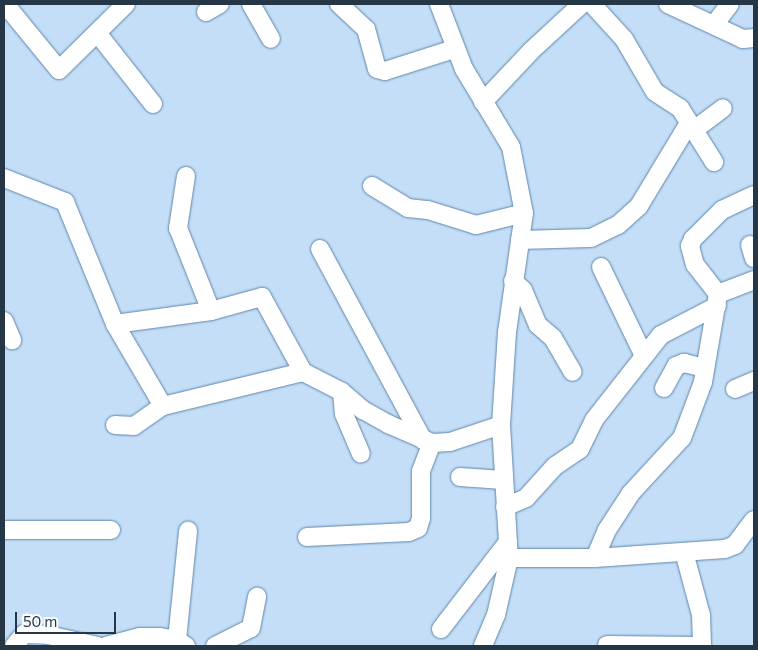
<!DOCTYPE html>
<html>
<head>
<meta charset="utf-8">
<style>
  body { margin:0 }
  #map { position:relative; width:758px; height:650px; overflow:hidden; background:#c4def7; font-family:Commissioner,sans-serif }
  div>[style] { position:absolute }
  [style*='--x'] { left:calc(var(--x)*1px); top:calc(var(--y)*1px); width:calc(var(--w)*1px); rotate:calc(var(--a)*1deg) }
  .roads { filter:drop-shadow(0 0 1px #5e86ac) drop-shadow(0 0 1px #5e86ac) }
  .minor>* { height:18px; margin:-9px; padding:0 9px; transform-origin:9px; border-radius:9px; background:#fff }
  span { translate:-50% -50%; white-space:nowrap; text-align:center; line-height:1.15; -webkit-text-stroke:4.5px #fbfbfb; paint-order:stroke }
  .frame { position:absolute; inset:0; border:5px solid #253647; pointer-events:none }
  .scale { position:absolute; left:15px; top:612px; width:101px; height:22px; box-sizing:border-box; border:2px solid #253647; border-top:0; padding-left:6px; font-size:15px; line-height:18px; white-space:nowrap; color:#253647; -webkit-text-stroke:4px #fbfbfb; paint-order:stroke }
</style>
</head>
<body>
<div id="map">
  <div class="roads">
    <div class="minor">
      <div style="--x:5;--y:4;--w:85;--a:50.7"></div>
      <div style="--x:59;--y:70;--w:94;--a:-44.6"></div>
      <div style="--x:251;--y:4;--w:40;--a:60.3"></div>
      <div style="--x:339;--y:4;--w:37;--a:43"></div>
      <div style="--x:366;--y:29;--w:41;--a:74.6"></div>
      <div style="--x:377;--y:69;--w:8;--a:14"></div>
      <div style="--x:385;--y:71;--w:72;--a:-17.7"></div>
      <div style="--x:439;--y:4;--w:70;--a:69"></div>
      <div style="--x:464;--y:69;--w:91;--a:58.9"></div>
      <div style="--x:511;--y:147;--w:67;--a:78.9"></div>
      <div style="--x:524;--y:213;--w:120;--a:98.1"></div>
      <div style="--x:507;--y:332;--w:93;--a:93.7"></div>
      <div style="--x:501;--y:425;--w:133;--a:86.6"></div>
      <div style="--x:509;--y:558;--w:58;--a:102.8"></div>
      <div style="--x:496;--y:615;--w:34;--a:113"></div>
      <div style="--x:592;--y:4;--w:47;--a:47.6"></div>
      <div style="--x:624;--y:39;--w:61;--a:59.7"></div>
      <div style="--x:655;--y:92;--w:30;--a:33"></div>
      <div style="--x:680;--y:108;--w:64;--a:57.8"></div>
      <div style="--x:668;--y:4;--w:83;--a:25"></div>
      <div style="--x:743;--y:39;--w:11;--a:-5"></div>
      <div style="--x:206;--y:12;--w:16;--a:-30"></div>
      <div style="--x:714;--y:25;--w:26;--a:-53"></div>
      <div style="--x:98;--y:34;--w:89;--a:51.8"></div>
      <div style="--x:483;--y:102;--w:70;--a:-46.7"></div>
      <div style="--x:531;--y:51;--w:69;--a:-42.7"></div>
      <div style="--x:694;--y:130;--w:36;--a:-37"></div>
      <div style="--x:186;--y:176;--w:53;--a:98.7"></div>
      <div style="--x:178;--y:228;--w:89;--a:68.3"></div>
      <div style="--x:4;--y:178;--w:66;--a:21.5"></div>
      <div style="--x:65;--y:202;--w:132;--a:67.7"></div>
      <div style="--x:115;--y:324;--w:95;--a:59.7"></div>
      <div style="--x:372;--y:186;--w:42;--a:31.4"></div>
      <div style="--x:408;--y:208;--w:20;--a:6"></div>
      <div style="--x:428;--y:210;--w:50;--a:17.4"></div>
      <div style="--x:476;--y:225;--w:49;--a:-14"></div>
      <div style="--x:520;--y:240;--w:71;--a:-1.6"></div>
      <div style="--x:591;--y:238;--w:30;--a:-26"></div>
      <div style="--x:618;--y:225;--w:28;--a:-42"></div>
      <div style="--x:639;--y:206;--w:97;--a:-58.9"></div>
      <div style="--x:750;--y:245;--w:14;--a:73"></div>
      <div style="--x:320;--y:249;--w:217;--a:61.7"></div>
      <div style="--x:601;--y:267;--w:99;--a:64.2"></div>
      <div style="--x:513;--y:281;--w:13;--a:42"></div>
      <div style="--x:523;--y:290;--w:38;--a:67"></div>
      <div style="--x:538;--y:325;--w:20;--a:41"></div>
      <div style="--x:553;--y:338;--w:39;--a:60"></div>
      <div style="--x:718;--y:294;--w:37;--a:-128"></div>
      <div style="--x:695;--y:265;--w:20;--a:-105"></div>
      <div style="--x:690;--y:246;--w:8;--a:-67"></div>
      <div style="--x:693;--y:239;--w:41;--a:-45"></div>
      <div style="--x:722;--y:210;--w:35;--a:-25"></div>
      <div style="--x:4;--y:321;--w:21;--a:67"></div>
      <div style="--x:115;--y:324;--w:97;--a:-7.7"></div>
      <div style="--x:211;--y:311;--w:53;--a:-15.4"></div>
      <div style="--x:262;--y:297;--w:85;--a:61.3"></div>
      <div style="--x:664;--y:388;--w:25;--a:-61"></div>
      <div style="--x:676;--y:366;--w:9;--a:-21"></div>
      <div style="--x:684;--y:363;--w:21;--a:14"></div>
      <div style="--x:735;--y:389;--w:21;--a:-23"></div>
      <div style="--x:342;--y:392;--w:22;--a:85"></div>
      <div style="--x:344;--y:414;--w:43;--a:67"></div>
      <div style="--x:115;--y:425;--w:19;--a:3"></div>
      <div style="--x:134;--y:426;--w:35;--a:-35"></div>
      <div style="--x:163;--y:406;--w:144;--a:-13.7"></div>
      <div style="--x:303;--y:372;--w:44;--a:27.1"></div>
      <div style="--x:342;--y:392;--w:28;--a:41"></div>
      <div style="--x:363;--y:410;--w:29;--a:29"></div>
      <div style="--x:388;--y:424;--w:48;--a:23.4"></div>
      <div style="--x:460;--y:477;--w:43;--a:4"></div>
      <div style="--x:505;--y:507;--w:23;--a:-23"></div>
      <div style="--x:526;--y:498;--w:43;--a:-47.8"></div>
      <div style="--x:555;--y:466;--w:30;--a:-34"></div>
      <div style="--x:580;--y:449;--w:32;--a:-64"></div>
      <div style="--x:594;--y:420;--w:108;--a:-51.8"></div>
      <div style="--x:661;--y:335;--w:63;--a:-27.4"></div>
      <div style="--x:4;--y:530;--w:107;--a:0"></div>
      <div style="--x:307;--y:537;--w:102;--a:-2.8"></div>
      <div style="--x:409;--y:532;--w:10;--a:-24"></div>
      <div style="--x:418;--y:528;--w:10;--a:-73"></div>
      <div style="--x:421;--y:518;--w:47;--a:-90"></div>
      <div style="--x:421;--y:471;--w:30;--a:-69"></div>
      <div style="--x:432;--y:443;--w:18;--a:-3"></div>
      <div style="--x:450;--y:442;--w:54;--a:-18.4"></div>
      <div style="--x:684;--y:552;--w:65;--a:74.9"></div>
      <div style="--x:701;--y:615;--w:31;--a:88"></div>
      <div style="--x:509;--y:558;--w:86;--a:0"></div>
      <div style="--x:595;--y:558;--w:130;--a:-4"></div>
      <div style="--x:725;--y:549;--w:11;--a:-22"></div>
      <div style="--x:735;--y:545;--w:31;--a:-53"></div>
      <div style="--x:595;--y:558;--w:30;--a:-67"></div>
      <div style="--x:607;--y:530;--w:44;--a:-57"></div>
      <div style="--x:631;--y:493;--w:75;--a:-47.2"></div>
      <div style="--x:682;--y:438;--w:60;--a:-69.4"></div>
      <div style="--x:703;--y:382;--w:89;--a:-80.3"></div>
      <div style="--x:718;--y:294;--w:39;--a:-21"></div>
      <div style="--x:441;--y:629;--w:110;--a:-52.4"></div>
      <div style="--x:177;--y:640;--w:110;--a:-84.2"></div>
      <div style="--x:607;--y:645;--w:91;--a:0.6"></div>
      <div style="--x:14;--y:646;--w:16;--a:-50"></div>
      <div style="--x:24;--y:634;--w:24;--a:2"></div>
      <div style="--x:48;--y:635;--w:51;--a:12.4"></div>
      <div style="--x:106;--y:646;--w:35;--a:-15"></div>
      <div style="--x:140;--y:637;--w:20;--a:0"></div>
      <div style="--x:160;--y:637;--w:17;--a:10"></div>
      <div style="--x:177;--y:640;--w:11;--a:34"></div>
      <div style="--x:215;--y:646;--w:40;--a:-26.6"></div>
      <div style="--x:251;--y:628;--w:32;--a:-79"></div>
    </div>
  </div>
  <div class="frame"></div>
  <div class="scale">50 m</div>
</div>
</body>
</html>
